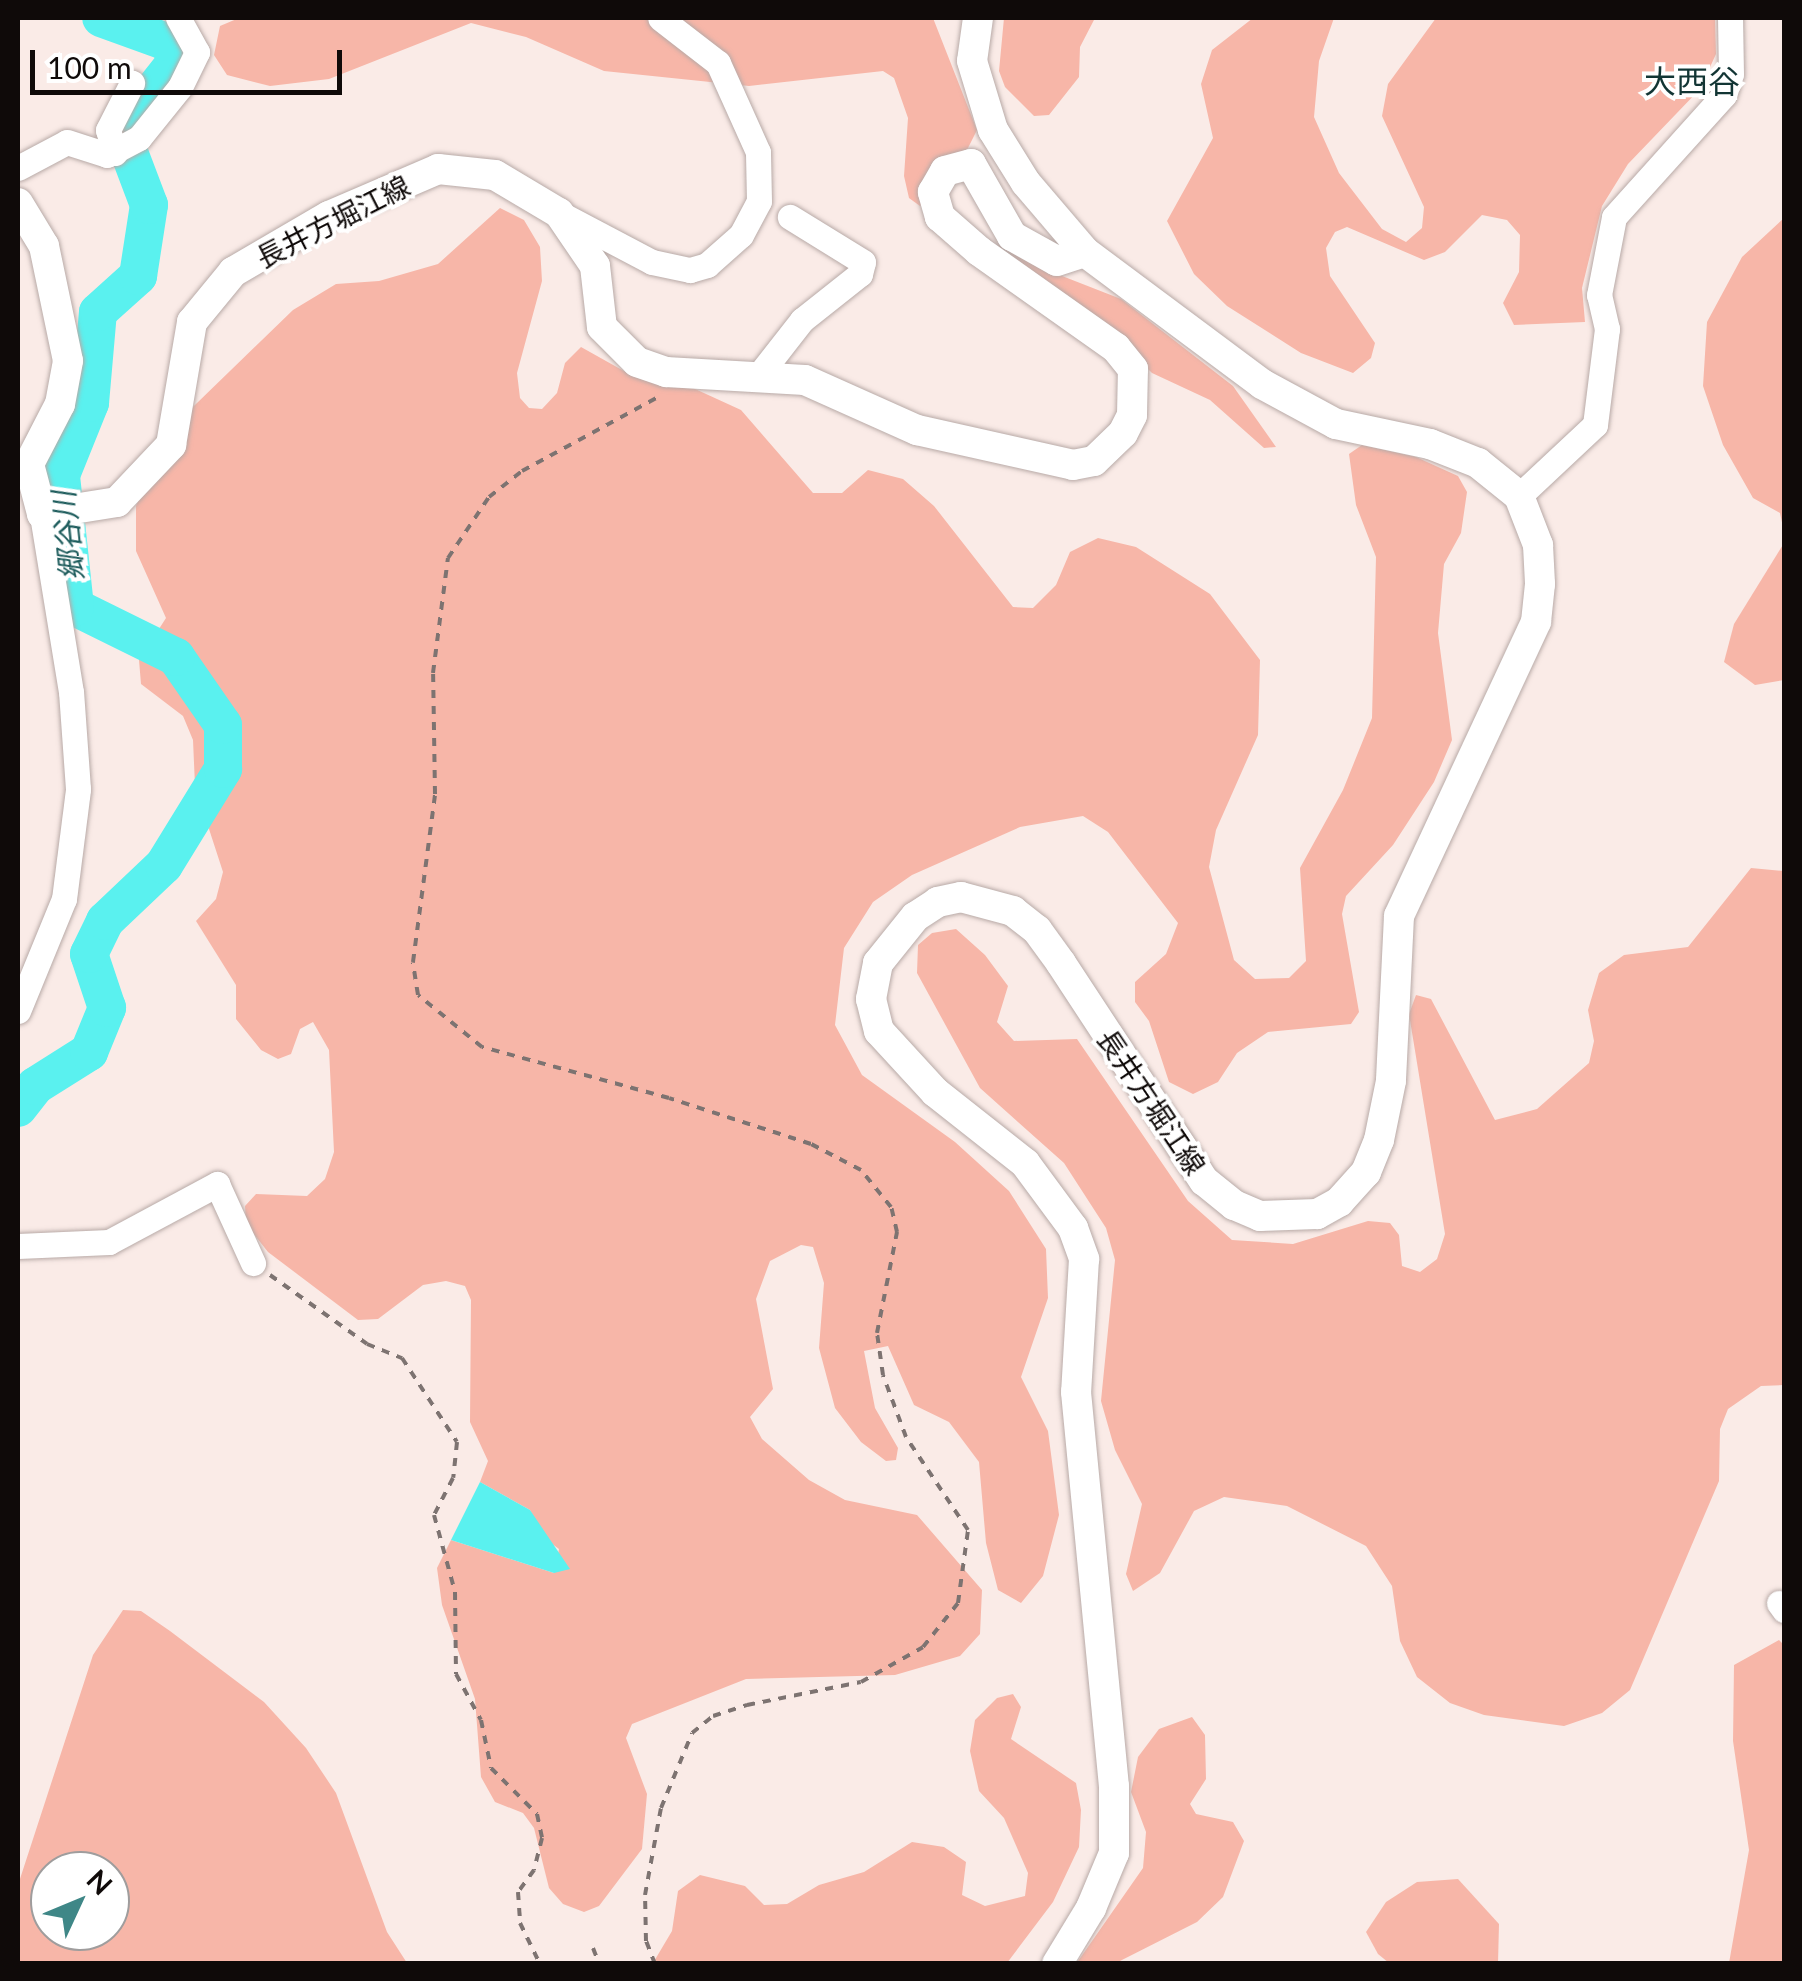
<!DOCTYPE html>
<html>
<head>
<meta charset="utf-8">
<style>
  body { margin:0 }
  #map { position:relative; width:1802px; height:1981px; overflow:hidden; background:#faebe7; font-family:Lato,"Noto Sans JP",sans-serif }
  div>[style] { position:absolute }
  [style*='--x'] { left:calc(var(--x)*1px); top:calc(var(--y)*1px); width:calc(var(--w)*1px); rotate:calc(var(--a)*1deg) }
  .green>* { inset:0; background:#f7b6a8 }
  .water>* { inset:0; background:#5af1ef }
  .river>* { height:38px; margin:-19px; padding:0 19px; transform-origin:19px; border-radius:19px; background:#5af1ef }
  .path>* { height:4px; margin-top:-2px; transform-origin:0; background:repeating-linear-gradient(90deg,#7d7371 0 8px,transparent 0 16px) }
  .roads { filter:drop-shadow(0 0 2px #b8aaa7) drop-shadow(0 0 2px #b8aaa7) }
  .minor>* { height:25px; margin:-12.5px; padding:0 12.5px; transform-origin:12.5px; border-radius:12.5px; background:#fff }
  .major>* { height:30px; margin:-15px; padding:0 15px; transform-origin:15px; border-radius:15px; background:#fff }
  span { translate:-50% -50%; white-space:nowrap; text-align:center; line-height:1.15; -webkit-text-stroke:8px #fff; paint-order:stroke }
  .street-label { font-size:28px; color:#0f0a09 }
  .water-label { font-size:30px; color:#1c5b5b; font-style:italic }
  .quarter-label { font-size:32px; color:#123534 }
  .frame { position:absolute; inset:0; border:20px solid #0f0a09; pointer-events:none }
  .north { position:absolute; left:30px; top:1851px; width:100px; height:100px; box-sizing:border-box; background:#fff; border:2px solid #9f9d9d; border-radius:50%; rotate:46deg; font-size:28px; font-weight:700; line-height:40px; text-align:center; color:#0f0a09 }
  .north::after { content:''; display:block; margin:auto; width:35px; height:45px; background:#3f8787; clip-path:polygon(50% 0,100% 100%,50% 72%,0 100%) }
  .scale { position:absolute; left:30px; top:50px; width:312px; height:45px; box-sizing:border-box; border:5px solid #0f0a09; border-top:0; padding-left:12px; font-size:30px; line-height:35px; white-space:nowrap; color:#0f0a09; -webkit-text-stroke:8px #fff; paint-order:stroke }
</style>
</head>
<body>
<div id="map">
  <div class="green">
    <div style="clip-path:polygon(239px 18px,933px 18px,977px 130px,965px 154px,920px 206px,909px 198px,904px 176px,908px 118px,894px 78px,883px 71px,749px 86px,604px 71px,526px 37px,471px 23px,329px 79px,270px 86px,227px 75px,214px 55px,220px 26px)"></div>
    <div style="clip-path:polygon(1004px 18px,1095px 18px,1080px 47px,1079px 77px,1049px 115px,1034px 116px,1005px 87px,999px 71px)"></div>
    <div style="clip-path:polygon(1253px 18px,1334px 18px,1319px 61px,1314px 117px,1339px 173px,1382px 229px,1406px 242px,1422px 228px,1424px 207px,1382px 116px,1388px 84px,1436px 18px,1715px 18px,1716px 54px,1700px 89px,1628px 164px,1602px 206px,1582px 288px,1585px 322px,1514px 325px,1503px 303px,1519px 272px,1520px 235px,1507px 220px,1482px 215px,1445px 252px,1424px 260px,1347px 227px,1335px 232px,1326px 248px,1330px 276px,1375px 343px,1371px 358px,1353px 373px,1301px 353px,1227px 306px,1194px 274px,1167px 221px,1213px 138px,1201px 84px,1212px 50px)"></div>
    <div style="clip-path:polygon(500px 208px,524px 220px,540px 247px,542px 281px,517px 373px,520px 398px,529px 408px,542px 409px,557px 393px,565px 363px,581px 347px,631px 375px,693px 388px,741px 410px,813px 493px,842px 493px,868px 470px,903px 479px,934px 506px,1013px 607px,1033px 608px,1056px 585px,1070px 552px,1098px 538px,1136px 547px,1210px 594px,1260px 660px,1258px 735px,1216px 830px,1209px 867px,1234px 960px,1255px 979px,1289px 978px,1306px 961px,1300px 868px,1343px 790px,1372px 718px,1376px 557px,1356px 505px,1349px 454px,1362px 445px,1416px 457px,1458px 476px,1467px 492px,1461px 533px,1444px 564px,1438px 633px,1452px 740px,1434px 782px,1393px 845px,1346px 896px,1342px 914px,1359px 1012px,1351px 1024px,1268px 1032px,1237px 1053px,1218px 1082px,1193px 1094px,1169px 1082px,1149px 1021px,1135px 1002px,1135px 982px,1166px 954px,1178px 923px,1108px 832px,1083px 816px,1020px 827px,912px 875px,873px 902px,844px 948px,835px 1025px,862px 1075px,955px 1142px,1009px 1191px,1046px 1249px,1048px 1298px,1021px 1377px,1048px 1431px,1059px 1515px,1043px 1576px,1021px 1603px,998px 1590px,986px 1543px,979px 1462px,949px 1422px,914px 1405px,888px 1346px,864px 1351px,875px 1408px,898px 1448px,896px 1460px,886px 1461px,861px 1442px,835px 1408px,819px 1348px,824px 1283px,813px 1247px,801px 1245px,770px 1261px,756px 1299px,773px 1389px,750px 1417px,762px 1439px,809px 1480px,845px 1500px,917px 1515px,982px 1590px,980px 1634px,960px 1656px,895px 1675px,746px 1679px,632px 1724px,626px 1738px,647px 1794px,642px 1849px,599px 1906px,584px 1912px,563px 1904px,549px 1888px,534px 1828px,523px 1813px,495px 1802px,481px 1777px,475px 1699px,442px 1605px,437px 1568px,451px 1540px,554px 1573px,559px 1549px,543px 1537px,530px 1510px,480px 1482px,488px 1461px,470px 1422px,471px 1300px,465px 1286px,446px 1281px,423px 1285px,378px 1319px,358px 1320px,268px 1252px,246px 1224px,245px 1206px,256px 1194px,307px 1196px,325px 1179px,334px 1152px,329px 1050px,313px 1022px,300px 1029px,291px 1054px,278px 1059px,261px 1050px,236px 1019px,236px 985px,196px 921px,216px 899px,223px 872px,195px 786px,193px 740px,183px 716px,141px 684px,139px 660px,166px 618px,136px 551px,136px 506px,163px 436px,293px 310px,336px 284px,379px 281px,438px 264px)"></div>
    <div style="clip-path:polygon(1784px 218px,1784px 532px,1780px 513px,1753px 498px,1723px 445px,1703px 386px,1707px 322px,1742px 257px)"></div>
    <div style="clip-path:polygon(1007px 242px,1057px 274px,1121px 299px,1233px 386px,1276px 447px,1264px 448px,1210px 400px,1152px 373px,1122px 343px,1002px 254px,998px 245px)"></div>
    <div style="clip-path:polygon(1784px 543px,1784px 680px,1755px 685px,1724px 662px,1734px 624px)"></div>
    <div style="clip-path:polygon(1751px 868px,1784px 871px,1784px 1385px,1761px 1386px,1728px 1409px,1720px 1429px,1719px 1481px,1630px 1690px,1602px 1713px,1564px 1726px,1484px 1715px,1450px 1703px,1417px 1677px,1400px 1641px,1392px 1586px,1366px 1546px,1287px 1506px,1224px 1497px,1194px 1511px,1160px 1573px,1133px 1591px,1126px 1574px,1142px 1504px,1115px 1450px,1101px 1401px,1115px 1260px,1106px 1228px,1064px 1163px,980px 1088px,917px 973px,918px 945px,932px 933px,956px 929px,985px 955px,1008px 986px,997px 1022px,1014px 1041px,1077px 1039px,1188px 1201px,1232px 1240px,1293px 1244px,1368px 1221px,1390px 1223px,1399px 1235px,1402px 1266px,1420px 1272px,1437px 1259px,1445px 1234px,1409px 1014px,1416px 995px,1431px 999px,1495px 1120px,1537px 1109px,1589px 1063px,1594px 1041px,1588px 1010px,1599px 973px,1624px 955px,1688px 947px)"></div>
    <div style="clip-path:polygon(evenodd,123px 1610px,141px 1611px,170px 1631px,264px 1702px,306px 1748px,336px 1793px,387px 1932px,407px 1963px,18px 1963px,18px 1885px,93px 1655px,123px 1610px,50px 1871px,110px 1871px,110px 1931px,50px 1931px,50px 1871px)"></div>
    <div style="clip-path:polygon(1779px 1640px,1784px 1645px,1784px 1963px,1729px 1963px,1749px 1850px,1733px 1741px,1734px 1665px)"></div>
    <div style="clip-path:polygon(1013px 1694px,1021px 1707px,1011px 1739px,1076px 1783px,1081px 1810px,1079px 1847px,1053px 1902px,1007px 1963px,653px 1963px,672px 1931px,678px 1891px,700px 1875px,745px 1886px,764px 1905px,787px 1904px,819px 1885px,864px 1872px,912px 1842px,944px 1847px,966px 1862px,962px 1895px,985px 1906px,1025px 1896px,1028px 1873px,1004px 1818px,979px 1791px,970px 1751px,975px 1720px,997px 1698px)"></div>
    <div style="clip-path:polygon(1192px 1717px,1205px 1735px,1206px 1779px,1190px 1804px,1196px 1814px,1233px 1822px,1244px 1841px,1223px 1897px,1197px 1922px,1116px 1963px,1076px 1964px,1143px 1868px,1146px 1832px,1131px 1792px,1138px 1757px,1159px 1729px)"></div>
    <div style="clip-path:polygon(1458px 1879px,1499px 1924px,1498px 1963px,1389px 1963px,1378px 1954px,1366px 1932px,1386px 1902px,1417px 1882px)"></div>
  </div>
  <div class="water">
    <div style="clip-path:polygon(480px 1482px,530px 1510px,570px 1569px,554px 1573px,451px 1540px)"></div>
  </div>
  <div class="river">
    <div style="--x:18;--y:1108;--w:28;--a:-52"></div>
    <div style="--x:35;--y:1086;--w:64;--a:-32.2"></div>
    <div style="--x:89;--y:1052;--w:48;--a:-67.8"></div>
    <div style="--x:107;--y:1008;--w:57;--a:-108.4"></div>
    <div style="--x:89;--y:954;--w:37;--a:-64"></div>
    <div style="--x:105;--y:921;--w:81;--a:-43.5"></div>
    <div style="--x:164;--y:865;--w:113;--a:-58.4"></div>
    <div style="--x:223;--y:769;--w:44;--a:-90"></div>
    <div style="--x:223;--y:725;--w:83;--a:-124.7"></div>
    <div style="--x:176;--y:657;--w:113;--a:-153.7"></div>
    <div style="--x:75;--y:607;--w:133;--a:-96.1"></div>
    <div style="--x:61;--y:475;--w:78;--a:-68.1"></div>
    <div style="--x:90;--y:403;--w:91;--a:-85"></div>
    <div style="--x:98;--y:312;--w:54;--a:-42"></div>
    <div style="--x:138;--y:276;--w:72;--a:-81.2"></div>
    <div style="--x:149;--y:205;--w:79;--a:-110.7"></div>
    <div style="--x:121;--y:131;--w:92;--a:-51.6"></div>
    <div style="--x:178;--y:59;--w:20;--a:-123"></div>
    <div style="--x:167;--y:42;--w:70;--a:-160"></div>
  </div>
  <div class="path">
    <div style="--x:270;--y:1275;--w:119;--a:35.4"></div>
    <div style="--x:367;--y:1344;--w:38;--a:22"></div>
    <div style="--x:402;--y:1358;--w:100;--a:56.8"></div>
    <div style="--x:457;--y:1442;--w:36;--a:96"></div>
    <div style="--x:453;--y:1478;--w:42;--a:117.2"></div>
    <div style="--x:434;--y:1515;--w:80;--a:74.7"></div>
    <div style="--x:455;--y:1592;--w:82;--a:89.3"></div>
    <div style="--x:456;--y:1674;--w:52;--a:61.5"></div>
    <div style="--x:481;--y:1720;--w:49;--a:78.2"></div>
    <div style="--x:491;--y:1768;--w:65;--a:45"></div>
    <div style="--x:537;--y:1814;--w:25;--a:78"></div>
    <div style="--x:542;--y:1838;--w:33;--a:104"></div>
    <div style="--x:534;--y:1870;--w:27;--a:126"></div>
    <div style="--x:518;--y:1892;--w:31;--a:86"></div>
    <div style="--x:520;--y:1923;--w:46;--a:64"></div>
    <div style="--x:593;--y:1948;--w:17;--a:69"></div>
    <div style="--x:655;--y:1964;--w:25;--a:-111"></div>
    <div style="--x:646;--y:1941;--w:46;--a:-91.2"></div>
    <div style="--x:645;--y:1895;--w:88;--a:-79.6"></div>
    <div style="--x:661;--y:1808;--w:81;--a:-67.5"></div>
    <div style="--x:692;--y:1733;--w:27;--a:-39"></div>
    <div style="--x:713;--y:1716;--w:36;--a:-18"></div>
    <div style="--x:747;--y:1705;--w:116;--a:-11.4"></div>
    <div style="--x:861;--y:1682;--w:71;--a:-29.4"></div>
    <div style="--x:923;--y:1647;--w:56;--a:-51.5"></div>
    <div style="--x:958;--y:1603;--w:74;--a:-82.2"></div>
    <div style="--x:968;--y:1530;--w:112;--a:-123.7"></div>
    <div style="--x:906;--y:1437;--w:66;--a:-110.4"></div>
    <div style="--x:883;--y:1375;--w:42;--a:-98.1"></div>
    <div style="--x:877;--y:1333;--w:103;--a:-78.8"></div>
    <div style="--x:897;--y:1232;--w:26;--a:-103"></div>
    <div style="--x:891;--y:1207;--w:48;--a:-129"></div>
    <div style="--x:861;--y:1170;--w:56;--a:-152.5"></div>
    <div style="--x:811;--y:1144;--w:149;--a:-162.1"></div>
    <div style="--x:669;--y:1098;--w:194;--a:-164.7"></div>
    <div style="--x:482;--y:1047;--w:82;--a:-140.9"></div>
    <div style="--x:418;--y:995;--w:33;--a:-99"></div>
    <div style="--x:413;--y:962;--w:169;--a:-82.5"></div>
    <div style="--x:435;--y:794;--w:121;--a:-90.9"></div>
    <div style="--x:433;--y:673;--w:116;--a:-82.6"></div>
    <div style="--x:448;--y:558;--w:73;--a:-56.1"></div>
    <div style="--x:489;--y:497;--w:42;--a:-38.2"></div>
    <div style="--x:522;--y:471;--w:157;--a:-28.5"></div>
  </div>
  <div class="roads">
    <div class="minor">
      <div style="--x:115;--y:153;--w:24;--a:-107"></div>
      <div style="--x:108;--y:130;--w:53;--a:-62.9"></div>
      <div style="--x:18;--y:168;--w:55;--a:-28"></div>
      <div style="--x:67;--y:142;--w:42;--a:18"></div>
      <div style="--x:107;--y:155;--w:36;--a:-28"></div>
      <div style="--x:139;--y:138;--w:65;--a:-51.2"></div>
      <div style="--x:180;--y:87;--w:39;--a:-64"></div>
      <div style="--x:197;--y:52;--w:39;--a:-119"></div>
      <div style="--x:559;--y:213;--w:105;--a:27.8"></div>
      <div style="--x:652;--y:262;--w:39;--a:12"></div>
      <div style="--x:690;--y:270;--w:18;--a:-16"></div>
      <div style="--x:707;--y:265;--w:45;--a:-41.4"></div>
      <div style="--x:741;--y:235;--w:38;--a:-62"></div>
      <div style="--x:759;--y:201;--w:49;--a:-91.2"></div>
      <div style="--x:758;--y:152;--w:98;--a:-114.2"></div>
      <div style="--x:718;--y:63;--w:73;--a:-142.2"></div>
      <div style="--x:759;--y:375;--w:70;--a:-52"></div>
      <div style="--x:802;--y:320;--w:74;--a:-38.4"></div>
      <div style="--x:860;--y:274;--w:12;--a:-76"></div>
      <div style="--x:863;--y:262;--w:86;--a:-148.3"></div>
      <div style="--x:1519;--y:496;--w:104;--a:-43.1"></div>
      <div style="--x:1595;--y:425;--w:97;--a:-82.9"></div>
      <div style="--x:1607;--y:329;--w:35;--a:-103"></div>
      <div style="--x:1599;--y:295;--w:79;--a:-79.1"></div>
      <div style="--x:1614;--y:217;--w:164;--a:-48"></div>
      <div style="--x:1724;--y:95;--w:22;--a:-72"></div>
      <div style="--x:1731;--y:74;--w:56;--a:-91"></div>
      <div style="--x:18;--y:1011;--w:121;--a:-67.7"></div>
      <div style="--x:64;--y:899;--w:111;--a:-82.7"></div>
      <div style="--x:78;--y:789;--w:97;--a:-94.1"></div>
      <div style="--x:71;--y:692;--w:180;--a:-99.3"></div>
      <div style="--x:18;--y:1246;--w:91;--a:-2.5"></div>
      <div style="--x:109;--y:1242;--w:123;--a:-28.2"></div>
      <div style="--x:217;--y:1184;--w:87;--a:65.5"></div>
      <div style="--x:1779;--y:1603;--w:9;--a:54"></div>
    </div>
    <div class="major">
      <div style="--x:978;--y:18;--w:43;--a:97.9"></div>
      <div style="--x:972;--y:61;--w:72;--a:73.1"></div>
      <div style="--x:993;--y:130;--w:62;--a:58.1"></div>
      <div style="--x:1026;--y:183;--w:91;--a:49.5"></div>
      <div style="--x:1085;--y:252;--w:221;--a:36.7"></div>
      <div style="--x:1262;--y:384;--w:84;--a:28.4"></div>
      <div style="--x:1336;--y:424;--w:96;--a:12"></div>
      <div style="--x:1430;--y:444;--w:52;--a:21.6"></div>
      <div style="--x:1478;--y:463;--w:53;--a:38.8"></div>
      <div style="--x:1519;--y:496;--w:53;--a:68.8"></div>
      <div style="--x:1538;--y:545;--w:39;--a:87"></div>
      <div style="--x:1540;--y:584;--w:38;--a:96"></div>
      <div style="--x:1536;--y:622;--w:324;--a:115"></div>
      <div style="--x:1399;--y:916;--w:165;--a:92.8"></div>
      <div style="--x:1391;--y:1081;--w:60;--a:101.5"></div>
      <div style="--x:1379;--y:1140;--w:35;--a:112"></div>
      <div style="--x:1366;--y:1172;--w:40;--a:132"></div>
      <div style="--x:1339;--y:1202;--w:25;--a:151"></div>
      <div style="--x:1317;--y:1214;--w:57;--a:178"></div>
      <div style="--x:1260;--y:1216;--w:28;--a:-157"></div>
      <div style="--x:1234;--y:1205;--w:38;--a:-141"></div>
      <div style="--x:1204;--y:1181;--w:261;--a:-123.3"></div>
      <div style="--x:1061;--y:963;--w:41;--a:-126"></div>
      <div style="--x:1037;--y:930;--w:31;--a:-142"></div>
      <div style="--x:1013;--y:911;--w:54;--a:-164.9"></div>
      <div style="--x:961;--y:897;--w:24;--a:168"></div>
      <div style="--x:938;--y:902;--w:27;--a:147"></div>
      <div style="--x:915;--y:917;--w:59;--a:128.8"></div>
      <div style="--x:878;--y:963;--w:37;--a:101"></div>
      <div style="--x:871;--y:999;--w:33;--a:76"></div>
      <div style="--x:879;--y:1031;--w:83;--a:47.4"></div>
      <div style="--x:935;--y:1092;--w:115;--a:38.3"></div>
      <div style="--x:1025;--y:1163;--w:81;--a:53.6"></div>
      <div style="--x:1073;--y:1228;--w:33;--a:70"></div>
      <div style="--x:1084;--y:1259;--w:133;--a:93.4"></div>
      <div style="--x:1076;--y:1392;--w:396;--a:84.5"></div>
      <div style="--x:1114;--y:1786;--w:67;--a:90"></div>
      <div style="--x:1114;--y:1853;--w:60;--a:112.7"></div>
      <div style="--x:1091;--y:1908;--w:66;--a:121.3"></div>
      <div style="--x:18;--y:203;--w:50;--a:58.8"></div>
      <div style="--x:44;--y:246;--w:117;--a:78.2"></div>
      <div style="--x:68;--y:361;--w:44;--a:100.5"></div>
      <div style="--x:60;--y:404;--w:68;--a:117.3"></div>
      <div style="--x:29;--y:464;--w:52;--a:75.4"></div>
      <div style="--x:42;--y:514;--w:76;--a:-9.1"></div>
      <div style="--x:117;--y:502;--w:79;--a:-46.5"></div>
      <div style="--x:171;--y:445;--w:125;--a:-80.3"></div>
      <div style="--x:192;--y:322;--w:65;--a:-50.6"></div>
      <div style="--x:233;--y:272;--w:111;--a:-30.3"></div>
      <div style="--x:329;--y:216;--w:119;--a:-23.3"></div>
      <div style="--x:438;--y:169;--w:57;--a:6"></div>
      <div style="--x:495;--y:175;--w:74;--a:30.7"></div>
      <div style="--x:559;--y:213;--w:64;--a:55.8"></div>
      <div style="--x:595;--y:266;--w:61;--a:83.5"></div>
      <div style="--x:602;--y:327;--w:49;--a:45"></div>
      <div style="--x:637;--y:362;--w:31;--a:19"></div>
      <div style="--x:666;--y:372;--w:139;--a:3.3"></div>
      <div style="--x:805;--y:380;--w:123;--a:24.1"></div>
      <div style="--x:917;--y:430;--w:160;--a:12.6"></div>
      <div style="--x:1073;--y:465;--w:21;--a:-11"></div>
      <div style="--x:1094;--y:461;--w:40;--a:-44"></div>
      <div style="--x:1123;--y:433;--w:20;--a:-63"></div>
      <div style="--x:1132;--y:415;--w:46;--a:-88.8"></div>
      <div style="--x:1133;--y:369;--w:27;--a:-129"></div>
      <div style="--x:1116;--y:348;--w:168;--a:-144.7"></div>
      <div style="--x:979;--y:251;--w:52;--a:-138.9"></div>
      <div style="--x:940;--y:217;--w:26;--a:-106"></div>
      <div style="--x:933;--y:192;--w:24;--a:-60"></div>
      <div style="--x:945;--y:171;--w:27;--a:-15"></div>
      <div style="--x:971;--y:164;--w:83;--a:60.3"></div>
      <div style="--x:1012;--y:236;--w:51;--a:29.1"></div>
      <div style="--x:1057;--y:261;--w:29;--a:-18"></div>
    </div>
  </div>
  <div class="street-label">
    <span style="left:333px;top:221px;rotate:-27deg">長井方堀江線</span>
    <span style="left:1152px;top:1102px;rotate:56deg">長井方堀江線</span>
  </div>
  <div class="water-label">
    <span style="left:67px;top:536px;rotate:-96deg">郷谷川</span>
  </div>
  <div class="quarter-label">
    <span style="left:1692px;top:81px">大西谷</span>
  </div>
  <div class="frame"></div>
  <div class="north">N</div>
  <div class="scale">100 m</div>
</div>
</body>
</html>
